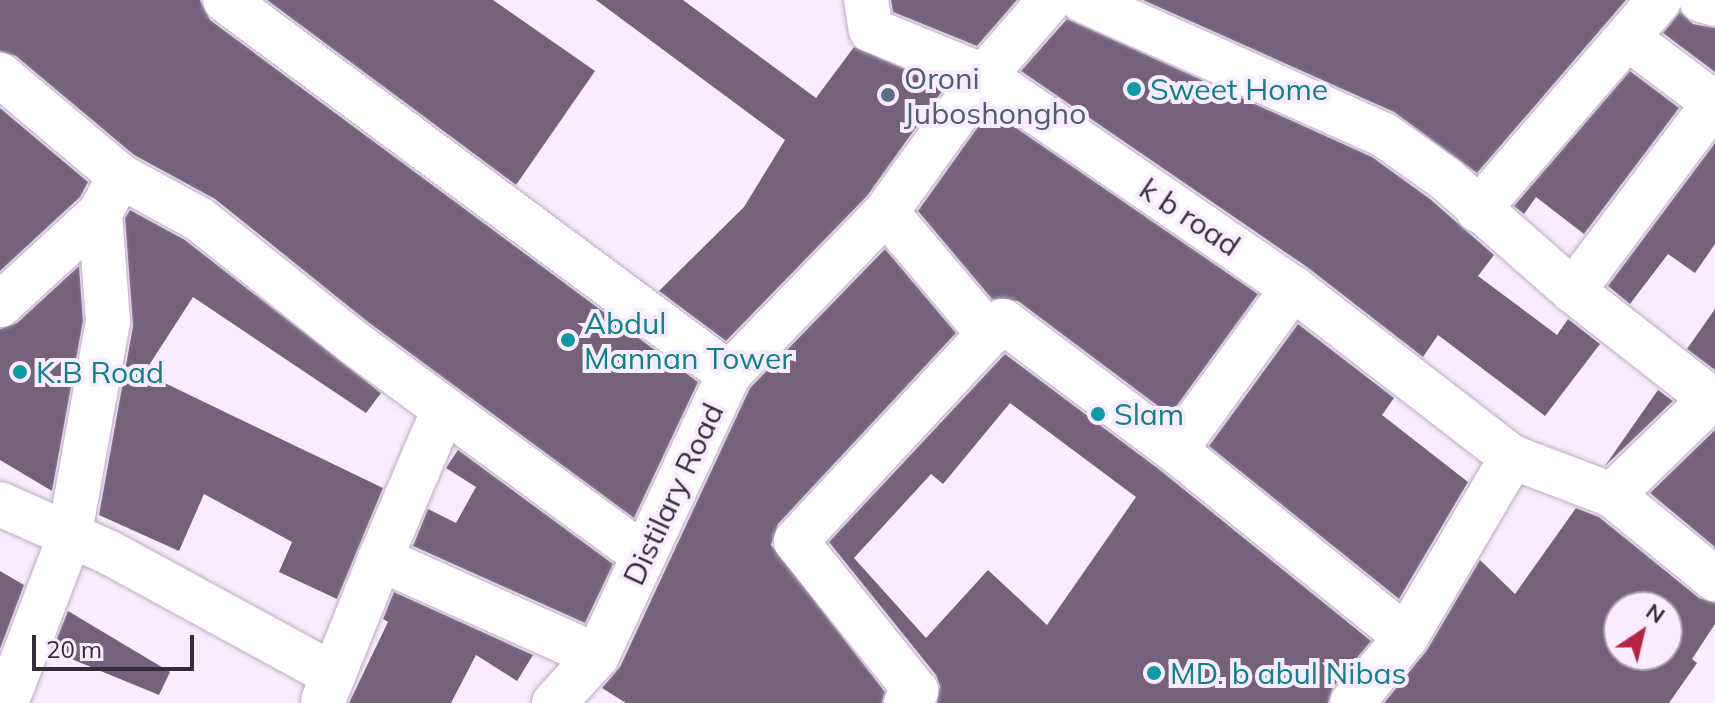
<!DOCTYPE html>
<html>
<head>
<meta charset="utf-8">
<style>
  body { margin:0 }
  #map { position:relative; width:1715px; height:703px; overflow:hidden; background:#f9ecfe; font-family:Mulish,sans-serif }
  div>[style] { position:absolute }
  [style*='--x'] { left:calc(var(--x)*1px); top:calc(var(--y)*1px); width:calc(var(--w)*1px); rotate:calc(var(--a)*1deg) }
  .building>* { inset:0; background:#74627c }
  .roads { filter:drop-shadow(0 0 2px #bda9c5) drop-shadow(0 0 2px #bda9c5) }
  .minor>* { height:44px; margin:-22px; padding:0 22px; transform-origin:22px; border-radius:22px; background:#fff }
  .dots>* { width:22px; height:22px; translate:-50% -50%; box-sizing:border-box; border:4px solid #f9ecfe; border-radius:50% }
  span { translate:-50% -50%; white-space:nowrap; text-align:center; line-height:1.15; -webkit-text-stroke:8px #f9ecfe; paint-order:stroke }
  .service-label { font-size:30px; color:#4e5e75 }
  .left { translate:0 -50%; text-align:left }
  .culture-label { font-size:30px; color:#0d838f }
  .street-label { font-size:30px; color:#342c37 }
  .north { position:absolute; left:1603px; top:591px; width:80px; height:80px; box-sizing:border-box; background:#f9ecfe; border:2px solid #aa9fae; border-radius:50%; rotate:35deg; font-size:22px; font-weight:700; line-height:32px; text-align:center; color:#342c37 }
  .north::after { content:''; display:block; margin:auto; width:28px; height:36px; background:#b72542; clip-path:polygon(50% 0,100% 100%,50% 72%,0 100%) }
  .scale { position:absolute; left:32px; top:635px; width:162px; height:36px; box-sizing:border-box; border:4px solid #342c37; border-top:0; padding-left:10px; font-size:24px; line-height:28px; white-space:nowrap; color:#342c37; -webkit-text-stroke:6px #f9ecfe; paint-order:stroke }
</style>
</head>
<body>
<div id="map">
  <div class="building">
    <div style="clip-path:polygon(0 0,200px 0,210px 20px,698px 382px,634px 518px,368px 322px,215px 199px,134px 155px,16px 56px,0 51px)"></div>
    <div style="clip-path:polygon(267px 0,493px 0,595px 71px,516px 185px)"></div>
    <div style="clip-path:polygon(596px 0,683px 0,816px 98px,854px 47px,945px 87px,867px 196px,726px 341px,659px 291px,744px 207px,785px 140px)"></div>
    <div style="clip-path:polygon(891px 0,1017px 0,977px 46px,893px 12px)"></div>
    <div style="clip-path:polygon(1143px 0,1626px 0,1477px 173px,1394px 112px)"></div>
    <div style="clip-path:polygon(1680px 12px,1693px 24px,1715px 28px,1715px 72px,1663px 33px)"></div>
    <div style="clip-path:polygon(1067px 19px,1372px 157px,1430px 199px,1494px 255px,1478px 276px,1557px 335px,1568px 319px,1600px 344px,1545px 416px,1438px 335px,1423px 357px,1307px 267px,1021px 71px)"></div>
    <div style="clip-path:polygon(1630px 71px,1679px 108px,1584px 234px,1536px 197px,1524px 214px,1514px 206px)"></div>
    <div style="clip-path:polygon(0 108px,88px 182px,80px 197px,0 271px)"></div>
    <div style="clip-path:polygon(990px 110px,1258px 294px,1170px 415px,1018px 301px,992px 299px,918px 211px)"></div>
    <div style="clip-path:polygon(1715px 143px,1715px 244px,1695px 273px,1668px 254px,1630px 304px,1608px 286px)"></div>
    <div style="clip-path:polygon(130px 210px,185px 240px,381px 393px,366px 413px,193px 297px,144px 373px,383px 488px,337px 599px,279px 572px,292px 542px,204px 494px,179px 551px,99px 515px,133px 326px,125px 218px)"></div>
    <div style="clip-path:polygon(885px 249px,956px 333px,778px 524px,771px 545px,885px 692px,882px 703px,626px 703px,602px 688px,620px 667px,750px 388px)"></div>
    <div style="clip-path:polygon(79px 266px,83px 321px,52px 491px,0 460px,0 329px,17px 323px)"></div>
    <div style="clip-path:polygon(1715px 309px,1715px 370px,1687px 349px)"></div>
    <div style="clip-path:polygon(1298px 324px,1394px 398px,1382px 415px,1468px 482px,1399px 599px,1209px 446px)"></div>
    <div style="clip-path:polygon(evenodd,1005px 354px,1160px 470px,1371px 641px,1333px 687px,1328px 703px,937px 703px,940px 686px,936px 675px,829px 542px,1005px 354px,1010px 403px,1136px 497px,1047px 625px,988px 570px,926px 638px,854px 558px,931px 474px,943px 484px,1010px 403px)"></div>
    <div style="clip-path:polygon(1658px 390px,1673px 401px,1605px 466px,1616px 450px)"></div>
    <div style="clip-path:polygon(1715px 430px,1715px 547px,1650px 493px)"></div>
    <div style="clip-path:polygon(458px 450px,613px 564px,585px 623px,413px 546px,428px 509px,456px 523px,476px 487px,446px 468px)"></div>
    <div style="clip-path:polygon(evenodd,1576px 508px,1599px 517px,1699px 598px,1715px 603px,1715px 624px,1692px 659px,1697px 663px,1669px 703px,1384px 703px,1427px 650px,1480px 560px,1515px 594px,1576px 508px,1619px 607px,1667px 607px,1667px 655px,1619px 655px,1619px 607px)"></div>
    <div style="clip-path:polygon(0 571px,24px 585px,0 649px)"></div>
    <div style="clip-path:polygon(394px 592px,533px 655px,517px 681px,476px 655px,451px 703px,349px 703px,388px 622px,383px 619px)"></div>
    <div style="clip-path:polygon(68px 611px,170px 672px,159px 695px,52px 651px)"></div>
  </div>
  <div class="roads">
    <div class="minor">
      <div style="--x:225;--y:0;--w:628;--a:36.58"></div>
      <div style="--x:866;--y:0;--w:30;--a:81"></div>
      <div style="--x:871;--y:30;--w:122;--a:22.2"></div>
      <div style="--x:984;--y:76;--w:375;--a:34.5"></div>
      <div style="--x:1293;--y:288;--w:277;--a:37.7"></div>
      <div style="--x:1082;--y:0;--w:331;--a:24.1"></div>
      <div style="--x:1384;--y:135;--w:76;--a:35.4"></div>
      <div style="--x:1446;--y:179;--w:169;--a:41.4"></div>
      <div style="--x:1573;--y:291;--w:175;--a:38"></div>
      <div style="--x:1711;--y:399;--w:138;--a:135.9"></div>
      <div style="--x:1612;--y:495;--w:107;--a:-159.2"></div>
      <div style="--x:1512;--y:457;--w:209;--a:120.5"></div>
      <div style="--x:1406;--y:637;--w:85;--a:129.3"></div>
      <div style="--x:1701;--y:0;--w:15;--a:16"></div>
      <div style="--x:0;--y:75;--w:157;--a:40.1"></div>
      <div style="--x:120;--y:176;--w:90;--a:28.6"></div>
      <div style="--x:199;--y:219;--w:197;--a:38.6"></div>
      <div style="--x:353;--y:342;--w:361;--a:36.3"></div>
      <div style="--x:1478;--y:210;--w:277;--a:-49.2"></div>
      <div style="--x:886;--y:212;--w:160;--a:49.8"></div>
      <div style="--x:989;--y:334;--w:19;--a:-43"></div>
      <div style="--x:1003;--y:321;--w:215;--a:36.9"></div>
      <div style="--x:1175;--y:450;--w:297;--a:39"></div>
      <div style="--x:1573;--y:291;--w:235;--a:-53.1"></div>
      <div style="--x:1714;--y:103;--w:106;--a:-143"></div>
      <div style="--x:0;--y:305;--w:136;--a:-42.6"></div>
      <div style="--x:444;--y:409;--w:163;--a:113.1"></div>
      <div style="--x:380;--y:559;--w:238;--a:24.1"></div>
      <div style="--x:1175;--y:450;--w:200;--a:-53.9"></div>
      <div style="--x:1612;--y:495;--w:133;--a:39.2"></div>
      <div style="--x:0;--y:504;--w:120;--a:24"></div>
      <div style="--x:110;--y:553;--w:253;--a:28.6"></div>
      <div style="--x:323;--y:701;--w:153;--a:-68.1"></div>
      <div style="--x:6;--y:703;--w:177;--a:-69.1"></div>
      <div style="--x:69;--y:538;--w:219;--a:-79.8"></div>
      <div style="--x:108;--y:322;--w:109;--a:-94.2"></div>
      <div style="--x:100;--y:213;--w:42;--a:-61.6"></div>
      <div style="--x:554;--y:703;--w:64;--a:-47.5"></div>
      <div style="--x:597;--y:656;--w:311;--a:-64.9"></div>
      <div style="--x:729;--y:374;--w:226;--a:-45.9"></div>
      <div style="--x:886;--y:212;--w:168;--a:-54.2"></div>
      <div style="--x:984;--y:76;--w:101;--a:-49"></div>
      <div style="--x:906;--y:703;--w:16;--a:-50"></div>
      <div style="--x:916;--y:691;--w:192;--a:-128.7"></div>
      <div style="--x:796;--y:541;--w:283;--a:-47"></div>
    </div>
  </div>
  <div class="dots">
    <div style="left:1134px;top:89px;background:#0f9aa8"></div>
    <div style="left:888px;top:95px;background:#5c6f8a"></div>
    <div style="left:568px;top:340px;background:#0f9aa8"></div>
    <div style="left:20px;top:372px;background:#0f9aa8"></div>
    <div style="left:1098px;top:414px;background:#0f9aa8"></div>
    <div style="left:1154px;top:673px;background:#0f9aa8"></div>
  </div>
  <div class="service-label">
    <span class="left" style="left:904px;top:95px">Oroni<br>Juboshongho</span>
  </div>
  <div class="culture-label">
    <span class="left" style="left:1150px;top:89px">Sweet Home</span>
    <span class="left" style="left:584px;top:340px">Abdul<br>Mannan Tower</span>
    <span class="left" style="left:36px;top:372px">K.B Road</span>
    <span class="left" style="left:1114px;top:414px">Slam</span>
    <span class="left" style="left:1170px;top:673px">MD. b abul Nibas</span>
  </div>
  <div class="street-label">
    <span style="left:1190px;top:217px;rotate:34deg">k b road</span>
    <span style="left:673px;top:494px;rotate:-65deg">Distilary Road</span>
  </div>
  <div class="north">N</div>
  <div class="scale">20 m</div>
</div>
</body>
</html>
